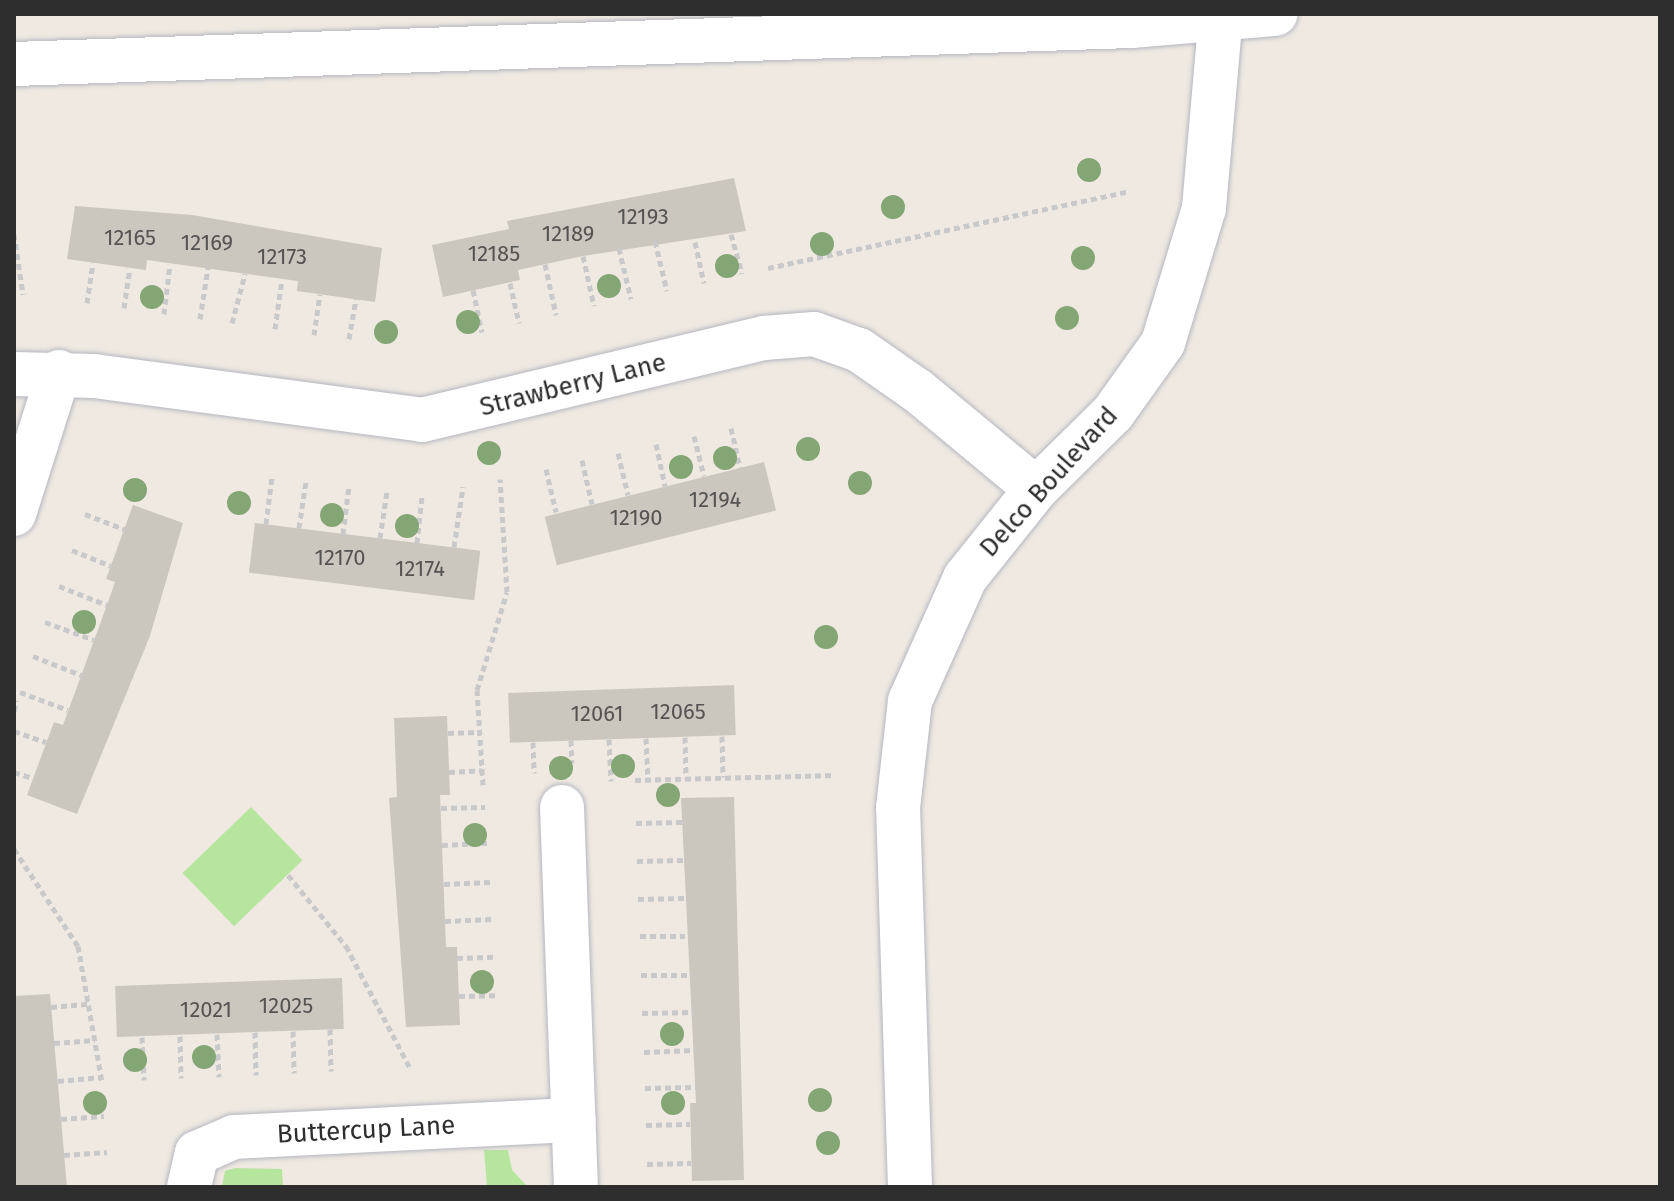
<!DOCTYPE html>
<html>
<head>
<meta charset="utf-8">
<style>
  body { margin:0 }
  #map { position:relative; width:1674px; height:1201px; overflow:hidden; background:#efe9e1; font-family:"Fira Sans",sans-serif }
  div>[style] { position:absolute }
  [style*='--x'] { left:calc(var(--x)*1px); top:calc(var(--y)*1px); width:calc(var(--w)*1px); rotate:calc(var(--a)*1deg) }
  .green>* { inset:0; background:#b6e59e; transform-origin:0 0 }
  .building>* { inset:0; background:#cbc7bf; transform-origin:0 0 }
  .path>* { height:5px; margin-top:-2.5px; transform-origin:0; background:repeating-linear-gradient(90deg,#c9c9c9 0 6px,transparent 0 10px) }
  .roads { filter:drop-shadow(0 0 2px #b4b7c1) drop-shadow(0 0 2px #b4b7c1) }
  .minor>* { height:44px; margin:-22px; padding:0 22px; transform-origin:22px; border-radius:22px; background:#fff }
  .trees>* { width:24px; height:24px; margin:-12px; border-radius:50%; background:#84a574 }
  span { translate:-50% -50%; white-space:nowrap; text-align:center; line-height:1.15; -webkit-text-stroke:6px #fff; paint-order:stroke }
  .number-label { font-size:22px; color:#555452 }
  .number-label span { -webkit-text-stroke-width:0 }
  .street-label { font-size:26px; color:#2e2e2e }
  .frame { position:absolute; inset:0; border:16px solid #2e2e2e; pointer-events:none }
</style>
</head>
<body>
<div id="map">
  <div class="green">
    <div style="left:251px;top:807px;width:74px;height:95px;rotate:46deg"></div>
    <div style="clip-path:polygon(484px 1150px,508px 1150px,512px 1170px,528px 1187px,487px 1187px)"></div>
    <div style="clip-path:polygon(235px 1168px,282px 1169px,283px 1187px,222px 1187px,225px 1171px)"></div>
  </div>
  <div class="building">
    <div style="clip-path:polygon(734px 178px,746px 231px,583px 256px,518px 270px,520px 280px,443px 297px,432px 245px,509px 229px,507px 221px)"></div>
    <div style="clip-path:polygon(75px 206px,192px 215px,382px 248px,375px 302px,297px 291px,298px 281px,147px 260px,146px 270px,67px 259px)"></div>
    <div style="left:764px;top:462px;width:50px;height:226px;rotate:76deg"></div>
    <div style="clip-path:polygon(133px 505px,183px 523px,150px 636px,77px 814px,27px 795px,54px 722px,63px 725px,107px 605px,115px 582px,106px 579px)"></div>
    <div style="left:255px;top:523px;width:227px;height:50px;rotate:7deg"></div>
    <div style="left:734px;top:685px;width:50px;height:226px;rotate:88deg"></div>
    <div style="clip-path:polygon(447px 716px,450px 795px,440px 795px,445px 921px,446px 947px,457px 947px,460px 1025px,406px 1027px,389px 798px,397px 797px,394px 718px)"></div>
    <div style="clip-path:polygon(734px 797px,744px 1180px,692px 1181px,690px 1103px,696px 1103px,681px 798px)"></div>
    <div style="left:342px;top:978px;width:51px;height:227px;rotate:88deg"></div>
    <div style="clip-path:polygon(50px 994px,67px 1187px,16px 1187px,14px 996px)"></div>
  </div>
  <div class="path">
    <div style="--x:14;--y:234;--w:61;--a:81.5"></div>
    <div style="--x:731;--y:234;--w:41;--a:74.6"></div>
    <div style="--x:655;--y:241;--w:51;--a:76.5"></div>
    <div style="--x:695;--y:242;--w:42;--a:77.6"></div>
    <div style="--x:619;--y:248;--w:52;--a:76.8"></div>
    <div style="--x:583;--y:256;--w:51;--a:77.6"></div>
    <div style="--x:545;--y:264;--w:52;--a:77.8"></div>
    <div style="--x:768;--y:268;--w:370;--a:-12"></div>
    <div style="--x:510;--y:283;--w:41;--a:77.3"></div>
    <div style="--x:473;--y:290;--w:43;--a:77.9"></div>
    <div style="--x:87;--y:303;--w:40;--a:-81.5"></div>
    <div style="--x:124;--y:308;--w:40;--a:-81.5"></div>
    <div style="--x:164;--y:314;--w:50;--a:-83.2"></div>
    <div style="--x:200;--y:319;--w:52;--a:-81.1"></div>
    <div style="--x:232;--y:323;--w:51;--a:-75.1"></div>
    <div style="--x:275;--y:329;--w:50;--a:-82"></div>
    <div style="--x:314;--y:335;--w:41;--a:-81.7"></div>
    <div style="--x:349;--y:339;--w:41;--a:-80.1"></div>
    <div style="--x:731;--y:428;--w:41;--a:77.3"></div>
    <div style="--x:694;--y:436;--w:41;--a:76"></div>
    <div style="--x:656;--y:444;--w:43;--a:77.9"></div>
    <div style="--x:618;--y:453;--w:43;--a:76.6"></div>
    <div style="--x:582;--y:460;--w:45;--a:77.2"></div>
    <div style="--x:546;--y:469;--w:44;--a:76.9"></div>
    <div style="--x:85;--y:514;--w:42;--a:21"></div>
    <div style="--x:266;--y:524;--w:47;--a:-82.7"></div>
    <div style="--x:299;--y:528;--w:48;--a:-81.5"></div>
    <div style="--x:343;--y:534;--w:48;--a:-82.9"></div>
    <div style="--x:380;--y:538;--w:48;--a:-81.5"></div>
    <div style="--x:417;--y:543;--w:47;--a:-83.9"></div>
    <div style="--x:454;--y:547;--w:61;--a:-81.5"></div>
    <div style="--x:72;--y:550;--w:42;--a:22.3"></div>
    <div style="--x:59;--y:586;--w:52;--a:21.6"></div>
    <div style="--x:45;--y:622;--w:52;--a:20.2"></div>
    <div style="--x:33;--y:656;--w:52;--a:21.6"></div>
    <div style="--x:20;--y:692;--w:51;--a:20.6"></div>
    <div style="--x:14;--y:711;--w:11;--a:-75"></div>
    <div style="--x:14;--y:731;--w:34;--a:19"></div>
    <div style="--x:448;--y:733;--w:32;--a:-2"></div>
    <div style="--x:722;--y:736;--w:41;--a:88.6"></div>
    <div style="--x:685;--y:737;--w:41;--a:88.6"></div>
    <div style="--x:646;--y:738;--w:42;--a:87.3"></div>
    <div style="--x:609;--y:739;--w:42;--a:87.3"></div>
    <div style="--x:571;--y:740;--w:23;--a:88"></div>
    <div style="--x:533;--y:742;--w:31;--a:88"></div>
    <div style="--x:14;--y:772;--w:19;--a:18"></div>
    <div style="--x:449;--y:772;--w:33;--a:-3"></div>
    <div style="--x:635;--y:780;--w:200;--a:-1.4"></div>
    <div style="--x:483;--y:785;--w:95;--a:-93.6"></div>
    <div style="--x:477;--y:690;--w:102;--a:-73"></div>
    <div style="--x:507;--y:592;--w:113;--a:-93.5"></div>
    <div style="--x:441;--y:808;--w:44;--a:-1.3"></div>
    <div style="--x:636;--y:823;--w:46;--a:-1.2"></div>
    <div style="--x:442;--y:845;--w:45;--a:-2.5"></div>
    <div style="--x:14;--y:849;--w:116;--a:56.6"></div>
    <div style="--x:78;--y:946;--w:138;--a:80"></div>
    <div style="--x:637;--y:861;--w:46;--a:-1.2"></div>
    <div style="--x:288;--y:875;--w:92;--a:50.8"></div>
    <div style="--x:346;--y:946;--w:138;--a:62.3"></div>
    <div style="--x:444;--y:884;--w:46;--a:-2.5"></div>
    <div style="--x:638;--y:899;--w:46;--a:-1.2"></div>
    <div style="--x:445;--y:921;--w:48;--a:-2.4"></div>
    <div style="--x:640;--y:936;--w:45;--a:0"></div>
    <div style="--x:457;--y:958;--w:38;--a:-2"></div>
    <div style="--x:641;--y:975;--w:52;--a:0"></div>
    <div style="--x:459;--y:996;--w:39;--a:-1"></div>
    <div style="--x:51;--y:1007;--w:38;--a:-5"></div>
    <div style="--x:642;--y:1013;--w:52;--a:-1.1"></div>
    <div style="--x:330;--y:1029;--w:42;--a:88.6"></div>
    <div style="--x:293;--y:1031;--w:42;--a:88.6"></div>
    <div style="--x:255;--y:1032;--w:43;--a:88.7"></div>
    <div style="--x:217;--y:1034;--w:43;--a:87.3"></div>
    <div style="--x:180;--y:1036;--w:42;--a:88.6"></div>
    <div style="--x:142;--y:1037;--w:43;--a:87.3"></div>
    <div style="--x:54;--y:1043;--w:41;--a:-4.2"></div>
    <div style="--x:644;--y:1052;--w:51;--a:-2.2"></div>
    <div style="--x:58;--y:1081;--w:44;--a:-5.2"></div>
    <div style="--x:645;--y:1088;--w:51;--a:-1.1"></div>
    <div style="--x:61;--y:1119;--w:43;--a:-4"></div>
    <div style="--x:646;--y:1125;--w:44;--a:-1.3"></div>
    <div style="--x:64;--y:1155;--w:43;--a:-4"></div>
    <div style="--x:647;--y:1164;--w:44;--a:-1.3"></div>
  </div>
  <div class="roads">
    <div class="minor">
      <div style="--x:14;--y:64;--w:1119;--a:-1.95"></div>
      <div style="--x:1132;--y:26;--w:144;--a:-4.8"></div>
      <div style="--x:14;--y:374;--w:80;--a:1.4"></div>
      <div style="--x:94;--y:376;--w:331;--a:7.6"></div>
      <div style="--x:422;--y:420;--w:352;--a:-13.5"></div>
      <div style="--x:764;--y:338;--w:50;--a:-4.6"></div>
      <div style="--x:814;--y:334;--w:48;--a:19.6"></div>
      <div style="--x:859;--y:350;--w:72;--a:34.8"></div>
      <div style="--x:918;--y:391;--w:153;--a:39.7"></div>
      <div style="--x:14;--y:514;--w:149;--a:-72.4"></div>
      <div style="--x:562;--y:807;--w:380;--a:87.9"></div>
      <div style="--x:189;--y:1187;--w:35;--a:-77"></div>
      <div style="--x:197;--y:1153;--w:40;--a:-23.4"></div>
      <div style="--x:234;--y:1137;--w:340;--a:-2.9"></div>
      <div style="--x:910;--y:1187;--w:379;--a:-91.8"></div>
      <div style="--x:898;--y:808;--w:108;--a:-83.6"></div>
      <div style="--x:910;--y:701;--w:135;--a:-65.9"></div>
      <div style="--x:965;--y:578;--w:114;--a:-51.4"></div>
      <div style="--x:1036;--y:489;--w:108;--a:-44.6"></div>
      <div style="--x:1113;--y:413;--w:86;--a:-54.5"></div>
      <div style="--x:1163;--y:343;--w:141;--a:-73.1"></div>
      <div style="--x:1204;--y:208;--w:195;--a:-85"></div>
    </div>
  </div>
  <div class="trees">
    <div style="left:1089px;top:170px"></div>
    <div style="left:893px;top:207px"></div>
    <div style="left:822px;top:244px"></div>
    <div style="left:1083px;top:258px"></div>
    <div style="left:727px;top:266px"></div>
    <div style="left:609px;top:286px"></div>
    <div style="left:152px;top:297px"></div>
    <div style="left:1067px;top:318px"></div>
    <div style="left:468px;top:322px"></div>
    <div style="left:386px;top:332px"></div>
    <div style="left:808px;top:449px"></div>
    <div style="left:489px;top:453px"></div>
    <div style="left:725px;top:458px"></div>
    <div style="left:681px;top:467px"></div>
    <div style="left:860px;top:483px"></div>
    <div style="left:135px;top:490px"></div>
    <div style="left:239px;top:503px"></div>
    <div style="left:332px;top:515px"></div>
    <div style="left:407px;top:526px"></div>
    <div style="left:84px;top:622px"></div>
    <div style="left:826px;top:637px"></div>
    <div style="left:623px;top:766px"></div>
    <div style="left:561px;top:768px"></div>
    <div style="left:668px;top:795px"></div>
    <div style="left:475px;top:835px"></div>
    <div style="left:482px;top:982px"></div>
    <div style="left:672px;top:1034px"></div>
    <div style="left:204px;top:1057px"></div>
    <div style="left:135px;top:1060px"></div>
    <div style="left:820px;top:1100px"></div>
    <div style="left:95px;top:1103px"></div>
    <div style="left:673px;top:1103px"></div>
    <div style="left:828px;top:1143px"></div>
  </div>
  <div class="number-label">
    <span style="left:643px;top:217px">12193</span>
    <span style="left:568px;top:234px">12189</span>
    <span style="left:130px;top:238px">12165</span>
    <span style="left:207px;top:243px">12169</span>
    <span style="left:494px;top:254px">12185</span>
    <span style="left:282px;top:257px">12173</span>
    <span style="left:715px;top:500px">12194</span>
    <span style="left:636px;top:518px">12190</span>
    <span style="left:340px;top:558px">12170</span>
    <span style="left:420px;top:569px">12174</span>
    <span style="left:678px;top:712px">12065</span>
    <span style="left:597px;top:714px">12061</span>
    <span style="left:286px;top:1006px">12025</span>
    <span style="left:206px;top:1010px">12021</span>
  </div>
  <div class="street-label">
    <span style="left:573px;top:385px;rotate:-14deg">Strawberry Lane</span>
    <span style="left:1049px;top:482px;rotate:-48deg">Delco Boulevard</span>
    <span style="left:366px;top:1130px;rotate:-3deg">Buttercup Lane</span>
  </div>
  <div class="frame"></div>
</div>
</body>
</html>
